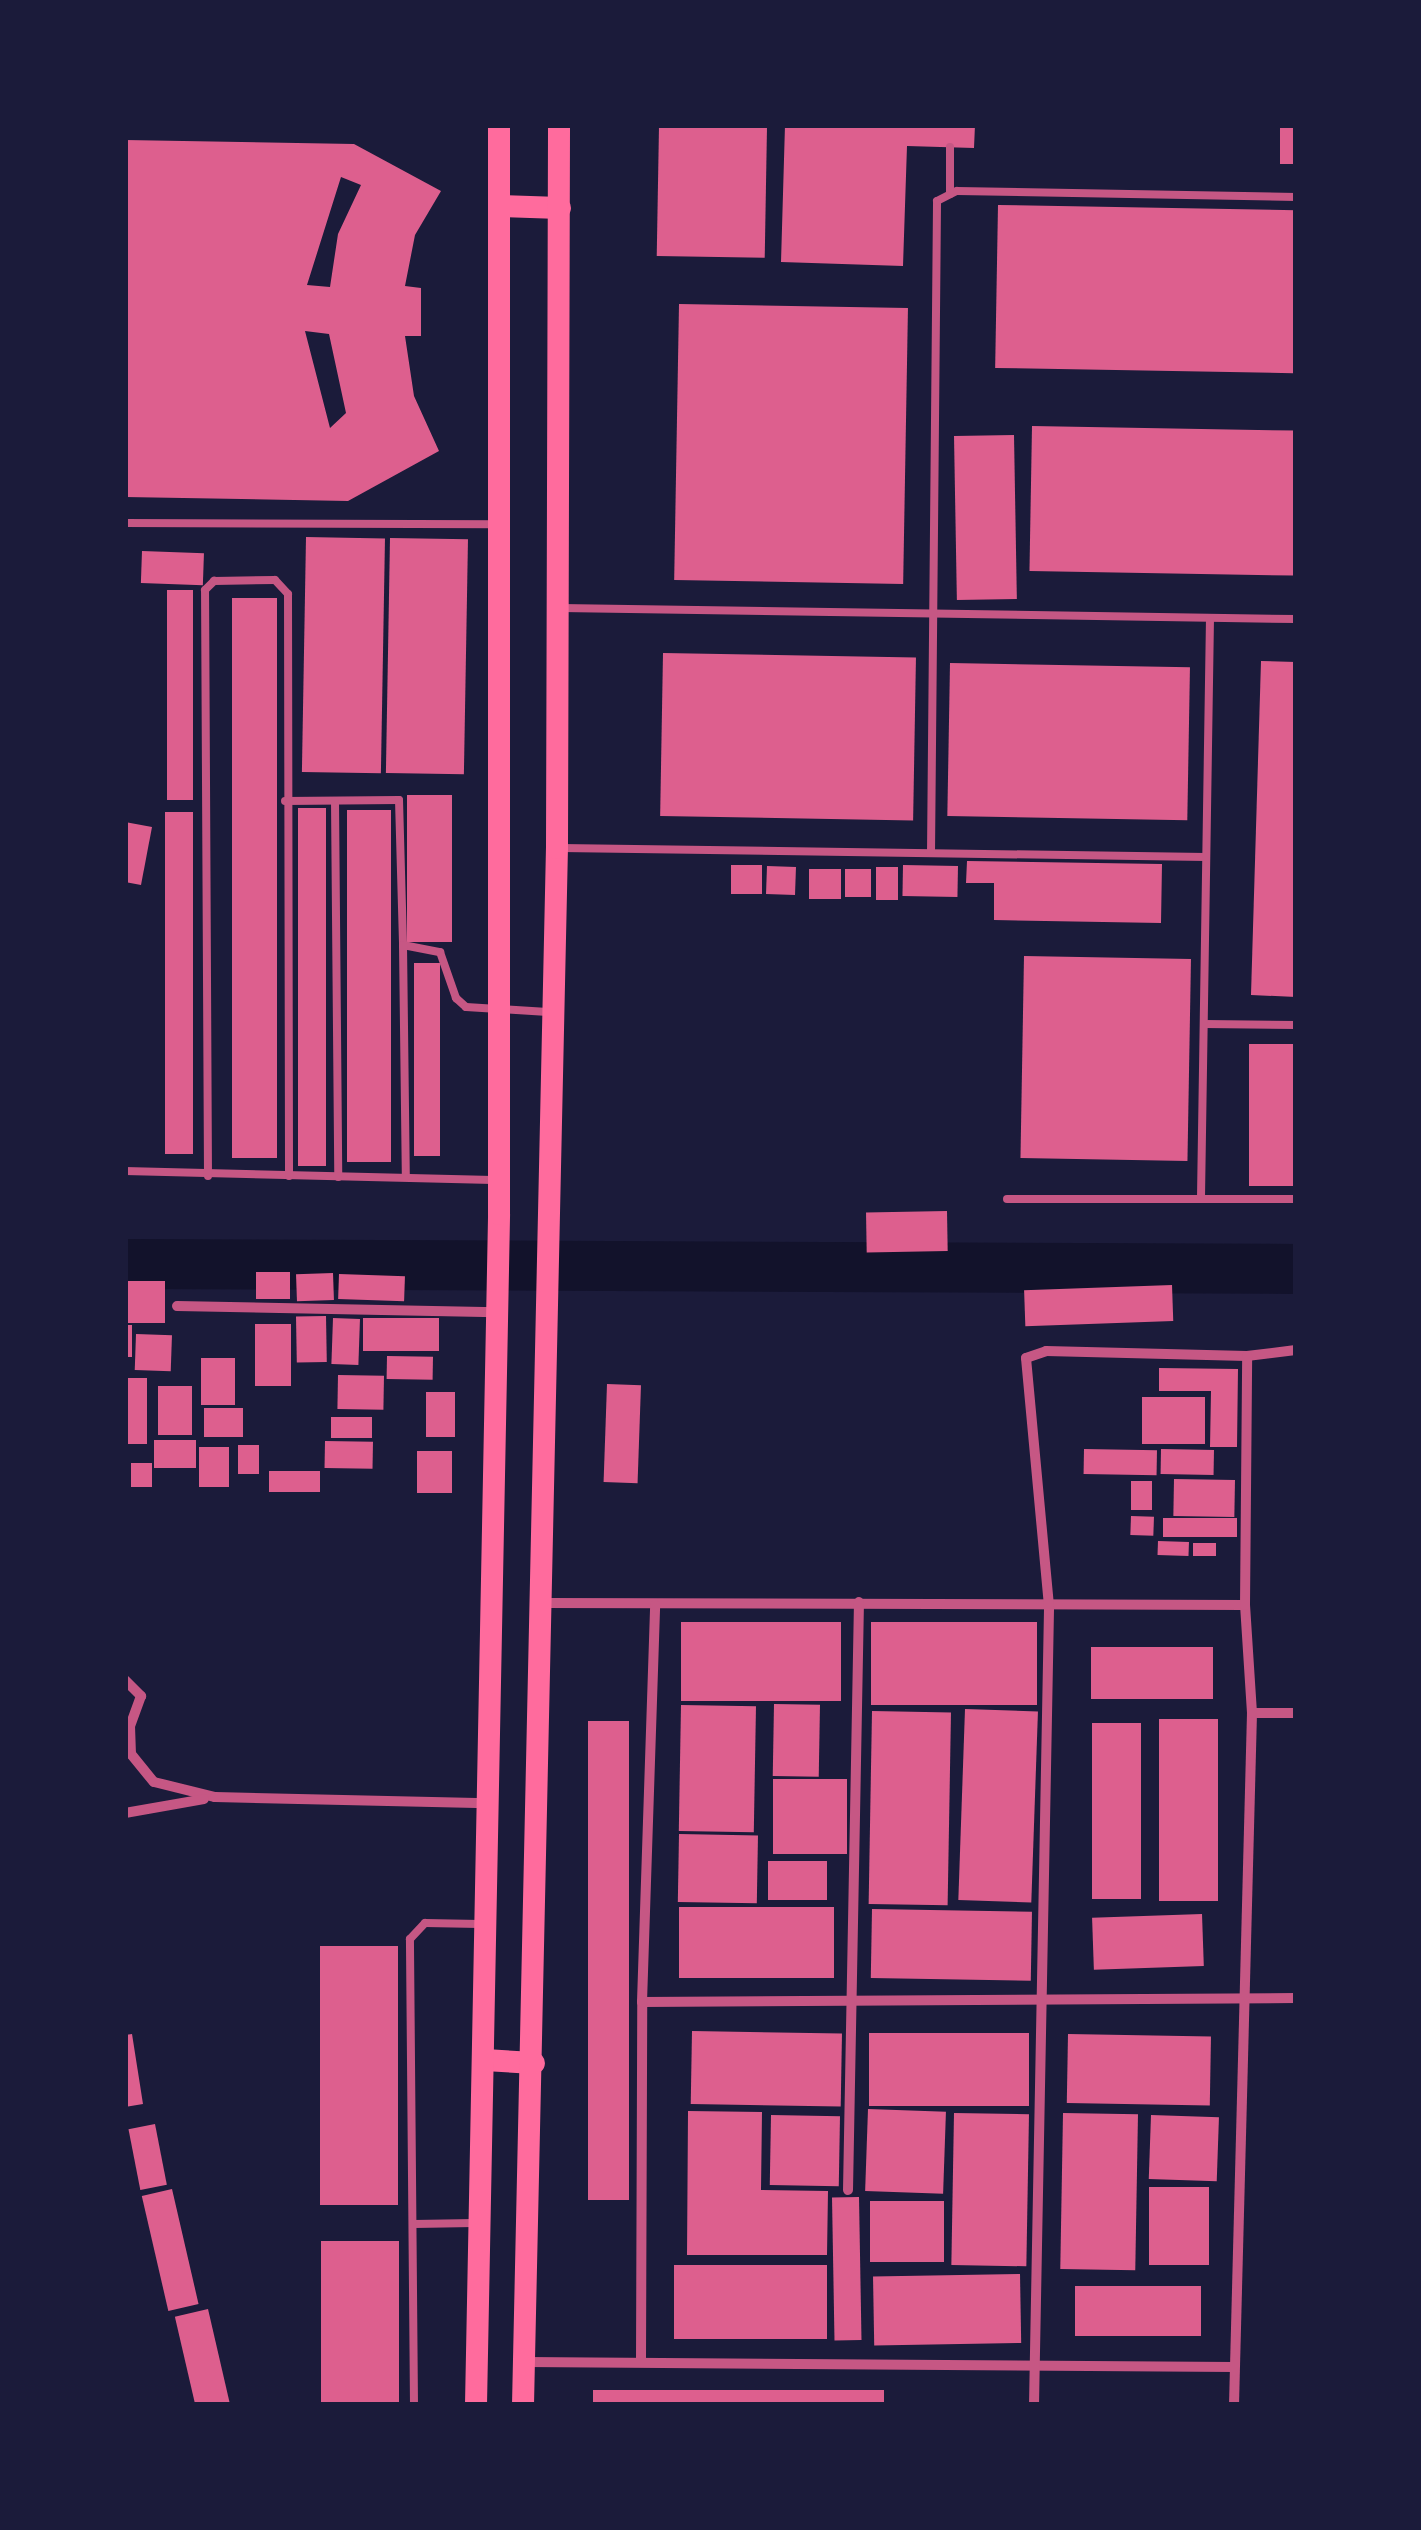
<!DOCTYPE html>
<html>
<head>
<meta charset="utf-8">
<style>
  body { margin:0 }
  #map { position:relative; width:1421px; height:2530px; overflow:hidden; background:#1b1b3a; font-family:Spectral,serif }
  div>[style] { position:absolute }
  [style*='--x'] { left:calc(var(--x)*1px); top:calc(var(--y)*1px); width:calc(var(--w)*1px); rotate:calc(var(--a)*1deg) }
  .river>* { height:50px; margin:-25px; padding:0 25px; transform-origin:25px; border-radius:25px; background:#12122b }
  .building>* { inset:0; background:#dd5f8e; transform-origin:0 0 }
  .service>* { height:8px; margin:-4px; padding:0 4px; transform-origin:4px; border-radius:4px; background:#c65784 }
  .minor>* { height:10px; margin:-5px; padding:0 5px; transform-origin:5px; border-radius:5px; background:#c65784 }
  .trunk>* { height:22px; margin:-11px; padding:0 11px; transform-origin:11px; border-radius:11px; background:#ff6b9d }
  span { translate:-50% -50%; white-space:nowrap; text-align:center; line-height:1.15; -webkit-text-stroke:10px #1b1b3a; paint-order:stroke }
  .frame { position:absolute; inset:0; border:128px solid #1b1b3a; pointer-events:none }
</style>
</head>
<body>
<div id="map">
  <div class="river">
    <div style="--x:125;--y:1264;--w:1171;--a:0.24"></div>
  </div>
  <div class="building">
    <div style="clip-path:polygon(785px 125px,975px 125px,974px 148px,907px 146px,903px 266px,781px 262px)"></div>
    <div style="left:1280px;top:125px;width:16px;height:39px"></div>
    <div style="left:659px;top:126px;width:108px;height:130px;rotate:1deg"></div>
    <div style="clip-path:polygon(evenodd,125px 140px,354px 144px,441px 191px,415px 235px,405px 286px,421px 288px,421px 336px,405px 336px,414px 396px,439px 451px,348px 501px,125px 497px,125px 140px,341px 177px,361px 185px,338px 234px,330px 287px,307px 285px,341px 177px,125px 140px,305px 331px,329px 334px,346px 413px,330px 428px,305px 331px)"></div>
    <div style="left:998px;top:205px;width:298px;height:163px;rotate:1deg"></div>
    <div style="left:679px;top:304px;width:229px;height:276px;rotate:1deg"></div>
    <div style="left:1032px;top:426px;width:264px;height:145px;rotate:1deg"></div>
    <div style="left:1014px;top:435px;width:164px;height:60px;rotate:89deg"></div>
    <div style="left:306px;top:537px;width:79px;height:235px;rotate:1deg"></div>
    <div style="left:390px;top:538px;width:78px;height:235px;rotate:1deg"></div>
    <div style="left:142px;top:551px;width:62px;height:32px;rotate:2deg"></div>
    <div style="left:167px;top:590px;width:26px;height:210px"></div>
    <div style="left:232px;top:598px;width:45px;height:560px"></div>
    <div style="left:663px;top:653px;width:253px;height:163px;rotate:1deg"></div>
    <div style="clip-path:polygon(1261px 661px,1296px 662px,1296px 997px,1251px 995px)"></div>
    <div style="left:950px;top:663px;width:240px;height:153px;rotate:1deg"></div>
    <div style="left:407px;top:795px;width:45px;height:147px"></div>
    <div style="left:298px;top:808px;width:28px;height:358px"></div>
    <div style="left:347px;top:810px;width:44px;height:352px"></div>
    <div style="left:165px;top:812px;width:28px;height:342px"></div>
    <div style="clip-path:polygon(125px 822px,152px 827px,141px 885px,125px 882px)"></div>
    <div style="clip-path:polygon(967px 861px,1162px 864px,1161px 923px,994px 920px,994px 883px,966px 883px)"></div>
    <div style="left:731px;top:865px;width:31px;height:29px"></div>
    <div style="left:903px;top:865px;width:55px;height:31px;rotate:1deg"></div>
    <div style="left:767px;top:866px;width:29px;height:28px;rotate:2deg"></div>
    <div style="left:876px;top:867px;width:22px;height:33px"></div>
    <div style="left:809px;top:869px;width:32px;height:30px"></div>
    <div style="left:845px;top:869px;width:26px;height:28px"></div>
    <div style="left:1024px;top:956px;width:167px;height:202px;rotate:1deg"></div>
    <div style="left:414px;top:963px;width:26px;height:193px"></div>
    <div style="left:1249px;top:1044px;width:47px;height:142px"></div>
    <div style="left:947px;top:1211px;width:40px;height:81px;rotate:89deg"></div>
    <div style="left:256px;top:1272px;width:34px;height:27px"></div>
    <div style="left:333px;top:1273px;width:27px;height:37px;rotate:88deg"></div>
    <div style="left:339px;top:1274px;width:66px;height:25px;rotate:2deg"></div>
    <div style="left:125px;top:1281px;width:40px;height:42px"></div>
    <div style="left:1172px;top:1285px;width:36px;height:148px;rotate:88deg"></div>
    <div style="left:326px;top:1316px;width:46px;height:30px;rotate:89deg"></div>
    <div style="left:333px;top:1318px;width:27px;height:46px;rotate:2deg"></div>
    <div style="left:363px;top:1318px;width:76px;height:33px"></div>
    <div style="left:255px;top:1324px;width:36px;height:62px"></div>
    <div style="left:125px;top:1325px;width:7px;height:32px"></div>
    <div style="left:136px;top:1334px;width:36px;height:36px;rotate:2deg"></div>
    <div style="left:387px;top:1356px;width:46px;height:23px;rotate:1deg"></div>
    <div style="left:201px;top:1358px;width:34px;height:47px"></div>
    <div style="clip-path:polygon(1159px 1368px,1238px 1369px,1237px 1447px,1210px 1447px,1211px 1391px,1159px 1391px)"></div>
    <div style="left:338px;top:1375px;width:46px;height:34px;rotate:1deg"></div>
    <div style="left:125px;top:1378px;width:22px;height:66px"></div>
    <div style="left:607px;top:1384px;width:34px;height:98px;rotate:2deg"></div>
    <div style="left:158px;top:1386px;width:34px;height:49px"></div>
    <div style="left:426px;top:1392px;width:29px;height:45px"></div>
    <div style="left:1142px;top:1397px;width:63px;height:47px"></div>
    <div style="left:204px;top:1408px;width:39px;height:29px"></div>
    <div style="left:331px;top:1417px;width:41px;height:21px"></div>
    <div style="left:154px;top:1440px;width:42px;height:28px"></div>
    <div style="left:325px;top:1441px;width:48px;height:27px;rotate:1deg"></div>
    <div style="left:238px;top:1445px;width:21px;height:29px"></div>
    <div style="left:199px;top:1447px;width:30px;height:40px"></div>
    <div style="left:1084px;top:1449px;width:73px;height:25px;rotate:1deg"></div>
    <div style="left:1161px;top:1449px;width:53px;height:25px;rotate:1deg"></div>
    <div style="left:417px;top:1451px;width:35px;height:42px"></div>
    <div style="left:152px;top:1463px;width:24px;height:21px;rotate:90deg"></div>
    <div style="left:269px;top:1471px;width:51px;height:21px"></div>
    <div style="left:1174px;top:1479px;width:61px;height:37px;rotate:1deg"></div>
    <div style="left:1131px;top:1481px;width:21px;height:29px"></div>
    <div style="left:1131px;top:1516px;width:23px;height:19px;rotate:2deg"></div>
    <div style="left:1163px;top:1518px;width:74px;height:19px"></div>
    <div style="left:1158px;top:1541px;width:31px;height:14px;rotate:2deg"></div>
    <div style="left:1193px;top:1543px;width:23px;height:13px"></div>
    <div style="left:681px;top:1622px;width:160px;height:79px"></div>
    <div style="left:871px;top:1622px;width:166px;height:83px"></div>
    <div style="left:1091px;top:1647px;width:122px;height:52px"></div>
    <div style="left:774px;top:1704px;width:46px;height:72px;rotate:1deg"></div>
    <div style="left:681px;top:1705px;width:75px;height:126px;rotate:1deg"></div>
    <div style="left:965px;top:1709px;width:73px;height:191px;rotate:2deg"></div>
    <div style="left:872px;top:1711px;width:79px;height:193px;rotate:1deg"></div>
    <div style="left:1159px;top:1719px;width:59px;height:182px"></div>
    <div style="left:588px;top:1721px;width:41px;height:479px"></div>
    <div style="left:1092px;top:1723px;width:49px;height:176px"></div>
    <div style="left:773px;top:1779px;width:74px;height:75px"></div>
    <div style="left:679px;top:1834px;width:79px;height:68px;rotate:1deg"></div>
    <div style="left:768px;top:1861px;width:59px;height:39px"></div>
    <div style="left:679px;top:1907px;width:155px;height:71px"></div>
    <div style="left:872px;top:1909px;width:160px;height:69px;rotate:1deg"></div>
    <div style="left:1202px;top:1914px;width:52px;height:110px;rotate:88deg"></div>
    <div style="left:320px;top:1946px;width:78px;height:259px"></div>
    <div style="left:692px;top:2031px;width:150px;height:73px;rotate:1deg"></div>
    <div style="left:869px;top:2033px;width:160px;height:73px"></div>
    <div style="clip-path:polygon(132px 2034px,143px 2104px,125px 2107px,125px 2035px)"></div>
    <div style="left:1068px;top:2034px;width:143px;height:69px;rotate:1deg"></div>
    <div style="left:868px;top:2109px;width:78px;height:82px;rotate:2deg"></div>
    <div style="clip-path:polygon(688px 2111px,762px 2112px,761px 2190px,828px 2191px,827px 2255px,687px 2255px)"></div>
    <div style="left:954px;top:2113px;width:75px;height:152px;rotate:1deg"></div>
    <div style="left:1063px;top:2113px;width:75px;height:156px;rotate:1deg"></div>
    <div style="left:771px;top:2115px;width:69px;height:70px;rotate:1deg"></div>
    <div style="left:1151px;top:2115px;width:68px;height:64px;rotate:2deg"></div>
    <div style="left:155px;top:2124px;width:62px;height:27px;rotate:79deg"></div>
    <div style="left:1149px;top:2187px;width:60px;height:78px"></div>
    <div style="left:172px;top:2189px;width:118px;height:31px;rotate:77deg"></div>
    <div style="left:859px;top:2197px;width:143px;height:27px;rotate:89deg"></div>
    <div style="left:870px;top:2201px;width:74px;height:61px"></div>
    <div style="left:321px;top:2241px;width:78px;height:164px"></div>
    <div style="left:827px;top:2265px;width:74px;height:153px;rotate:90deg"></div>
    <div style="left:1020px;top:2274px;width:69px;height:147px;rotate:89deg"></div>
    <div style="left:1075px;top:2286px;width:126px;height:50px"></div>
    <div style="left:208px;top:2309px;width:99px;height:34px;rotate:77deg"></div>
    <div style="left:593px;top:2390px;width:291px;height:15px"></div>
  </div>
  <div class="service">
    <div style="--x:950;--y:194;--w:47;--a:-90"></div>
    <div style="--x:125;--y:523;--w:370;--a:0.2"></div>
    <div style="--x:561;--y:608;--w:735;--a:0.86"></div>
    <div style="--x:285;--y:801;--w:114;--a:-0.5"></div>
    <div style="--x:399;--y:800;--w:145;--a:88.4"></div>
    <div style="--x:403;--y:945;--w:38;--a:11"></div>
    <div style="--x:440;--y:952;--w:49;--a:70.8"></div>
    <div style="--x:456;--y:998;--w:13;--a:42"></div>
    <div style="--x:466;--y:1007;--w:82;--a:3.5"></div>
    <div style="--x:335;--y:801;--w:376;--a:89.5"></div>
    <div style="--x:561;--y:848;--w:645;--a:0.8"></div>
    <div style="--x:931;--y:853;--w:652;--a:-89.47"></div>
    <div style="--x:937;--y:201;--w:22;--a:-27"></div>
    <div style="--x:957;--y:191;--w:339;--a:1"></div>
    <div style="--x:403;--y:945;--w:232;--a:89.3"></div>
    <div style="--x:1204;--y:1024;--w:92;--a:0.6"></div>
    <div style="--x:125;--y:1171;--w:368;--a:1.4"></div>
    <div style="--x:208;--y:1176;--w:586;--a:-90.29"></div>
    <div style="--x:205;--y:590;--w:13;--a:-45"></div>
    <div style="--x:214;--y:581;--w:61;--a:-0.9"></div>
    <div style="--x:275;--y:580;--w:19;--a:47"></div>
    <div style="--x:288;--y:594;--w:582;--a:89.9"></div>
    <div style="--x:1201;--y:1197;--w:579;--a:-89.11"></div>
    <div style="--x:1007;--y:1199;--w:289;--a:0"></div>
    <div style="--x:414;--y:2224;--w:60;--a:-1"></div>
    <div style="--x:414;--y:2405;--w:466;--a:-90.5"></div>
    <div style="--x:410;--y:1939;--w:22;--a:-47"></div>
    <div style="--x:425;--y:1923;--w:55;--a:1"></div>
  </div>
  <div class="minor">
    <div style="--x:177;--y:1306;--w:320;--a:1.1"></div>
    <div style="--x:544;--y:1603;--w:701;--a:0.16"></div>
    <div style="--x:125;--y:1680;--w:23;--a:45"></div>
    <div style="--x:141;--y:1696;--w:32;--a:110"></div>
    <div style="--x:130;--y:1726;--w:28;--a:88"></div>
    <div style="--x:131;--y:1754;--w:36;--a:51"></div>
    <div style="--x:154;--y:1782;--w:63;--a:13.8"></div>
    <div style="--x:215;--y:1797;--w:273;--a:1.3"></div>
    <div style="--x:1252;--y:1713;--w:44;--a:0"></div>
    <div style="--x:125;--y:1813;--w:80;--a:-10"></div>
    <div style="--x:642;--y:2002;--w:654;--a:-0.35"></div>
    <div style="--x:848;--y:2190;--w:588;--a:-88.93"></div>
    <div style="--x:641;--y:2360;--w:358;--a:-89.8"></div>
    <div style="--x:642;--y:2002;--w:397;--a:-88.1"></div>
    <div style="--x:525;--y:2362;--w:709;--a:0.4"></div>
    <div style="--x:1034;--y:2405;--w:799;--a:-88.92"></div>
    <div style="--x:1049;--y:1606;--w:249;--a:-95.3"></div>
    <div style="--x:1026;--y:1358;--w:21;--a:-19"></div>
    <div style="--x:1046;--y:1351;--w:201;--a:1.4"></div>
    <div style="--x:1247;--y:1356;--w:49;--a:-7"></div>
    <div style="--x:1234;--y:2405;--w:692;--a:-88.51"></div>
    <div style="--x:1252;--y:1713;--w:108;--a:-93.7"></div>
    <div style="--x:1245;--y:1605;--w:249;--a:-89.5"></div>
  </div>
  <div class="trunk">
    <div style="--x:501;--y:206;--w:59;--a:1.9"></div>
    <div style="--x:485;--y:2060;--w:49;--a:3.5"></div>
    <div style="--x:476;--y:2405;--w:1191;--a:-88.89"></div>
    <div style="--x:499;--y:1214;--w:1089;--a:-90"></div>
    <div style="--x:523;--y:2405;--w:1557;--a:-88.75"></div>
    <div style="--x:557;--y:848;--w:723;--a:-89.84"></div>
  </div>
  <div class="frame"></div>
</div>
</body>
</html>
